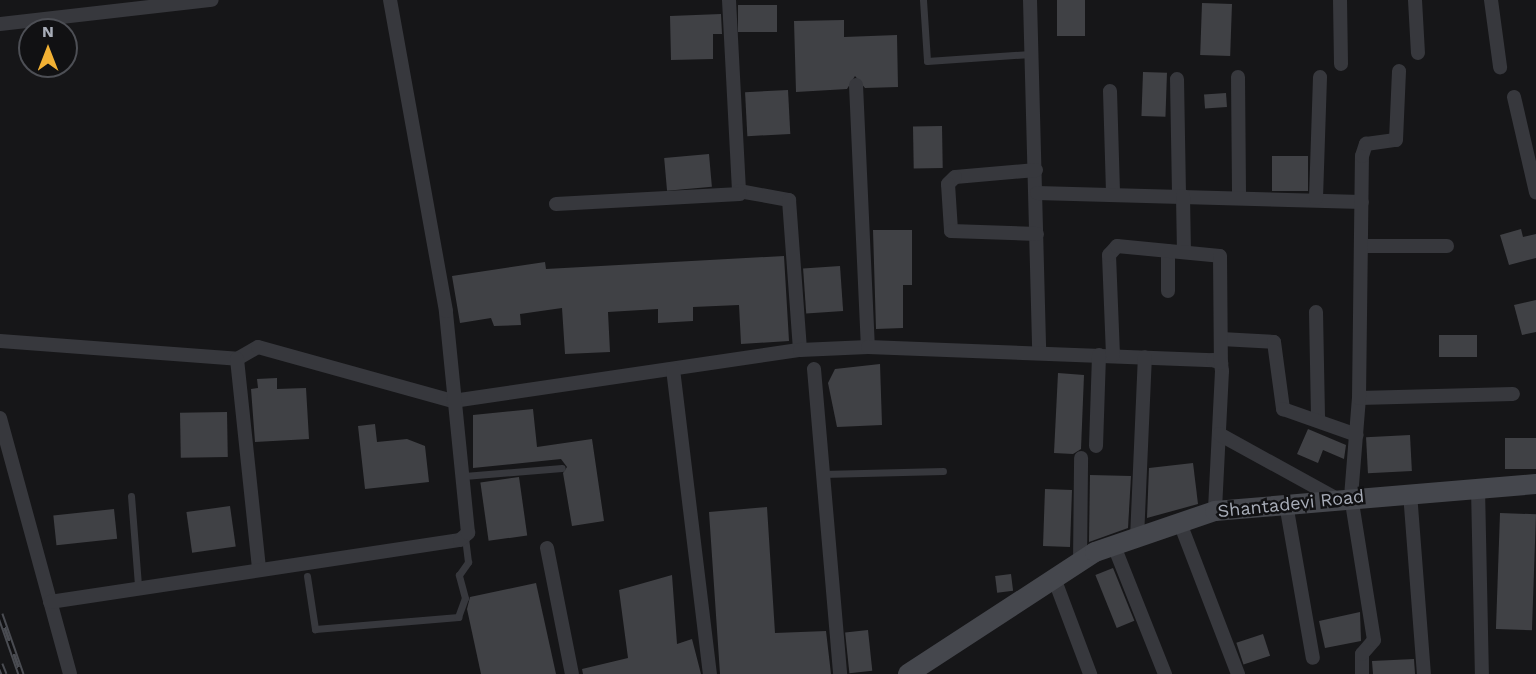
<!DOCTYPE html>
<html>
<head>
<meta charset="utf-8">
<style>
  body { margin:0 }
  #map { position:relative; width:1536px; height:674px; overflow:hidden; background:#161618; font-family:"Work Sans",sans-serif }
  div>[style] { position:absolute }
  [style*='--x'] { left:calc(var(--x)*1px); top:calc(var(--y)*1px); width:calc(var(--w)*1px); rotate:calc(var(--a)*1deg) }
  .building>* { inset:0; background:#404145; transform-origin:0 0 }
  .lane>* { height:7px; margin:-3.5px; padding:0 3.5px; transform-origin:3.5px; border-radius:3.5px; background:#37383d }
  .street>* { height:14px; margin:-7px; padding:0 7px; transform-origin:7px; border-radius:7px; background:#37383d }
  .secondary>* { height:20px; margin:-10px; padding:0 10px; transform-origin:10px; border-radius:10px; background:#45474d }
  .rail>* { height:7px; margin-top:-3.5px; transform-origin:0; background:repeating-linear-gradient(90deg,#111113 0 14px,#4a4c52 0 28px); box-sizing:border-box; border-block:2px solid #4a4c52 }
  span { translate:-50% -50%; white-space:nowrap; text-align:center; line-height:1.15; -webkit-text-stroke:5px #111113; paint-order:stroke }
  .street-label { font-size:18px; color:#a8adb8 }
  .north { position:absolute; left:18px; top:18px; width:60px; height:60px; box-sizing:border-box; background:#111113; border:2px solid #4d4f55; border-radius:50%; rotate:0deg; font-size:16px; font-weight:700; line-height:24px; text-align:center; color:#a8adb8 }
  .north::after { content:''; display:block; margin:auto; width:21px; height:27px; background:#f2b134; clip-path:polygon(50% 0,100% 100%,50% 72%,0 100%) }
</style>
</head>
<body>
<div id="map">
  <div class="building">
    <div style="left:1057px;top:0;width:28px;height:36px"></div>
    <div style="left:1202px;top:3px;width:30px;height:52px;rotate:2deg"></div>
    <div style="left:777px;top:5px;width:27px;height:39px;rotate:90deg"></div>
    <div style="clip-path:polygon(721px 14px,722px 34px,713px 34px,713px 59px,671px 60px,670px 16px)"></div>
    <div style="clip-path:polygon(844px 20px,844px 37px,897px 35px,898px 87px,865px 88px,855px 76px,847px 89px,796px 92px,794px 21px)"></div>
    <div style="left:1143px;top:72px;width:24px;height:44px;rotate:2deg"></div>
    <div style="left:788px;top:90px;width:44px;height:43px;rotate:87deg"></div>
    <div style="left:1226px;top:93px;width:14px;height:22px;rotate:86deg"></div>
    <div style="left:942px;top:126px;width:42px;height:29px;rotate:89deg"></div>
    <div style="left:709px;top:154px;width:33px;height:45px;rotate:85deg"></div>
    <div style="left:1272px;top:156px;width:36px;height:35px"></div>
    <div style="clip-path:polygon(1521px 229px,1523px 237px,1536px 234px,1536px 258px,1509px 265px,1500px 235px)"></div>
    <div style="clip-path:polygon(873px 230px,912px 230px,912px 285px,903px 285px,903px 328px,876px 329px)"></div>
    <div style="clip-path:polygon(784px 256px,789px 341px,741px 344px,739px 305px,693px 307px,693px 321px,658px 323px,658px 309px,608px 312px,610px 352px,565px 354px,562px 308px,520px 314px,521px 325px,494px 326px,491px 318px,460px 323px,452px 276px,545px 262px,546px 269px)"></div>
    <div style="left:840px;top:266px;width:45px;height:37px;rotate:86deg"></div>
    <div style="clip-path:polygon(1536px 300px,1536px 332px,1522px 335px,1514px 305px)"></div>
    <div style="left:1439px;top:335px;width:38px;height:22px"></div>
    <div style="clip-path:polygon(880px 364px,882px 425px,837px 427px,828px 383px,835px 369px)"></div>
    <div style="clip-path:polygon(1058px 373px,1084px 375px,1081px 449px,1073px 454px,1054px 453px)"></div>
    <div style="clip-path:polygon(277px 378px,277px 389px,306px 388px,309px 439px,255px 442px,251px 389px,258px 388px,257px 379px)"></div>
    <div style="clip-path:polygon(533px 409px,537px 447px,592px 439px,604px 521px,572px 526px,563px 473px,567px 467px,561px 459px,473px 468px,473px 415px)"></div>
    <div style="left:227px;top:412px;width:45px;height:47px;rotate:89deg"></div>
    <div style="clip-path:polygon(375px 424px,377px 442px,407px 439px,425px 446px,429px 482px,365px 489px,358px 426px)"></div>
    <div style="clip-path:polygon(1308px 429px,1346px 445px,1344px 459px,1323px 450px,1318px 463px,1297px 454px)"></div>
    <div style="left:1410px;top:435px;width:36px;height:44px;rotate:87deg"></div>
    <div style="left:1536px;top:438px;width:31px;height:31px;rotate:90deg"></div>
    <div style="clip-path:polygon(1193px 463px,1198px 504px,1147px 518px,1149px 468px)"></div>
    <div style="clip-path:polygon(1090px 475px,1131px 476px,1128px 528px,1089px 542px)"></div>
    <div style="left:519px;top:477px;width:59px;height:39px;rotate:82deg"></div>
    <div style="left:1045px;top:489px;width:27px;height:57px;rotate:2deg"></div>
    <div style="left:230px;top:506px;width:41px;height:44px;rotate:82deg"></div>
    <div style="clip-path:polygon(767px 507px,775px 633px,826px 631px,831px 674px,720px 674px,709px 512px)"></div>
    <div style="left:114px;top:509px;width:30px;height:61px;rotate:84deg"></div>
    <div style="left:1500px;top:513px;width:36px;height:116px;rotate:2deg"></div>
    <div style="left:1113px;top:568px;width:57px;height:19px;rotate:68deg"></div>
    <div style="left:1011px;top:574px;width:17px;height:16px;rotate:83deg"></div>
    <div style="clip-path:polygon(672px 575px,677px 644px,692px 639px,701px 674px,583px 674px,582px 669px,628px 658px,619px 590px)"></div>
    <div style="clip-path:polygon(536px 583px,556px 674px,481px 674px,467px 609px,470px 597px)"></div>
    <div style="clip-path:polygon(1360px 612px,1361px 641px,1325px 648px,1319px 621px)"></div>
    <div style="left:868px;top:630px;width:41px;height:23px;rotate:84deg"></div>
    <div style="left:1263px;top:634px;width:23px;height:28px;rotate:72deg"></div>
    <div style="clip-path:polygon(1414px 659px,1415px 674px,1373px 674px,1372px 661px)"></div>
  </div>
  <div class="lane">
    <div style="--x:923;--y:0;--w:61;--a:86.2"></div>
    <div style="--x:927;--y:61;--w:104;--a:-3.9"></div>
    <div style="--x:823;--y:474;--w:120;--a:-1.4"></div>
    <div style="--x:464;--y:476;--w:98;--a:-4.7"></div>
    <div style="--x:131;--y:496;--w:88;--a:85.5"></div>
    <div style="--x:307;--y:576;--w:54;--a:81.4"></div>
    <div style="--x:315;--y:629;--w:144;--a:-4.8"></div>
    <div style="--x:458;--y:617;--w:20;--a:-70"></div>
    <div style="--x:465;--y:598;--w:24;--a:-105"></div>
    <div style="--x:459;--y:575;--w:16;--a:-55"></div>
    <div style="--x:468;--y:562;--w:24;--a:-97"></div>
  </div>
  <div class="street">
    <div style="--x:729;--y:0;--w:191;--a:87"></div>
    <div style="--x:739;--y:191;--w:51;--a:10.2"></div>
    <div style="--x:789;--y:200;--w:150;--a:85.8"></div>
    <div style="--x:1030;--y:0;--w:352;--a:88.5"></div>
    <div style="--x:1340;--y:0;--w:64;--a:89.1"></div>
    <div style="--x:1415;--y:0;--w:53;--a:86.8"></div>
    <div style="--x:1491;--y:0;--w:68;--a:82.3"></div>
    <div style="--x:0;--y:24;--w:213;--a:-6.5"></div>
    <div style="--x:1238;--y:77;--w:120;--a:89.5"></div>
    <div style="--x:1177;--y:79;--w:117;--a:89"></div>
    <div style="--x:856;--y:85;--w:262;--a:87.4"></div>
    <div style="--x:1110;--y:91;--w:104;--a:88.3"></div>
    <div style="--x:1514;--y:97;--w:98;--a:77"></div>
    <div style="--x:1036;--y:170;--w:81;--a:175.1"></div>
    <div style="--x:955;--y:177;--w:10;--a:135"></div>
    <div style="--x:948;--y:184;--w:47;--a:86.3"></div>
    <div style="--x:951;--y:231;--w:86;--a:2"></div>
    <div style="--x:1037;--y:193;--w:325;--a:1.6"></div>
    <div style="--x:1183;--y:196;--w:56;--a:89"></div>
    <div style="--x:1316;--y:198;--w:121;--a:-88.1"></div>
    <div style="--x:556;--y:204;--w:184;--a:-3.1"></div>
    <div style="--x:1362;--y:246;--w:85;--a:0"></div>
    <div style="--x:1168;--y:291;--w:40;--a:-90"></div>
    <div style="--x:1316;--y:312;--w:106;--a:88.9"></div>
    <div style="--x:1221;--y:339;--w:53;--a:3.2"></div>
    <div style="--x:1274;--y:342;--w:68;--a:82.3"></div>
    <div style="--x:1283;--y:409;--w:78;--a:19.4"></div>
    <div style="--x:0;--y:341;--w:238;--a:4.3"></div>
    <div style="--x:237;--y:359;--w:24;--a:-30"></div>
    <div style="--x:258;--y:347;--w:202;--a:15.5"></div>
    <div style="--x:453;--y:401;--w:351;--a:-8.4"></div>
    <div style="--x:800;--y:350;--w:68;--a:-2.5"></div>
    <div style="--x:868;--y:347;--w:345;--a:2.2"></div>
    <div style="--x:1213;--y:360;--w:9;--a:21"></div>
    <div style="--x:1221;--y:363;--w:8;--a:83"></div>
    <div style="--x:1222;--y:371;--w:140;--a:92.9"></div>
    <div style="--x:1113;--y:355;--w:100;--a:-92.3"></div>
    <div style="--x:1109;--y:255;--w:12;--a:-48"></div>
    <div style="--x:1117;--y:246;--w:103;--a:5.5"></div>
    <div style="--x:1220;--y:256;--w:107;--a:89.5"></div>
    <div style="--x:237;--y:359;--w:211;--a:84"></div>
    <div style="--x:673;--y:369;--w:307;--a:83.1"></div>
    <div style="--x:814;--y:369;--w:306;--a:85.1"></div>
    <div style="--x:1359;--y:398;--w:154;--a:-1.5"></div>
    <div style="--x:0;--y:418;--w:265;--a:74.7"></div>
    <div style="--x:1219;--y:434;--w:135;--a:28.8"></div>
    <div style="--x:1096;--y:446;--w:91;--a:-88.1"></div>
    <div style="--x:1478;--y:488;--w:186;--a:88.8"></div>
    <div style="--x:1410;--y:493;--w:182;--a:85.6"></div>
    <div style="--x:1286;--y:504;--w:156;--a:80.1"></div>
    <div style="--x:1180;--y:523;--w:162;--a:69"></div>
    <div style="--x:1137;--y:538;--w:181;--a:-87.5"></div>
    <div style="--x:1114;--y:546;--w:138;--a:68.3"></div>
    <div style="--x:547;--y:548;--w:128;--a:78.8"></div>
    <div style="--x:1080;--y:562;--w:104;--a:-89.4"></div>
    <div style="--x:1054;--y:578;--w:103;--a:69.4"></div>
    <div style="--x:50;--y:602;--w:415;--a:-8.6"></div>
    <div style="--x:460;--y:540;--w:11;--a:-41"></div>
    <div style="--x:468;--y:533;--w:223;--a:-95.7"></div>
    <div style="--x:446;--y:311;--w:316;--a:-100.2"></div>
    <div style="--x:1362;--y:674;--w:20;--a:-90"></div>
    <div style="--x:1362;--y:654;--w:18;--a:-49"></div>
    <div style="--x:1374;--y:640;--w:145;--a:-99.1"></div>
    <div style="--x:1351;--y:497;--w:99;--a:-85.4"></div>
    <div style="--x:1359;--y:398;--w:242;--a:-89.3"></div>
    <div style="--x:1362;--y:156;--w:13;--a:-72"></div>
    <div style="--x:1366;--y:144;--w:30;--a:-8"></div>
    <div style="--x:1396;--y:140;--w:69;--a:-87.5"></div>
  </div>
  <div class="secondary">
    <div style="--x:908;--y:674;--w:223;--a:-33.1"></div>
    <div style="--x:1095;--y:552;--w:127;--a:-18.9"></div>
    <div style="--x:1215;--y:511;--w:322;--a:-4.8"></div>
  </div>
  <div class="rail">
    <div style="--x:0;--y:614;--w:64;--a:70.7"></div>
    <div style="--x:0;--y:664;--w:11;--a:68"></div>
  </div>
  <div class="street-label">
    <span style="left:1291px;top:504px;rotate:-6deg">Shantadevi Road</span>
  </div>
  <div class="north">N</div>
</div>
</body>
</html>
